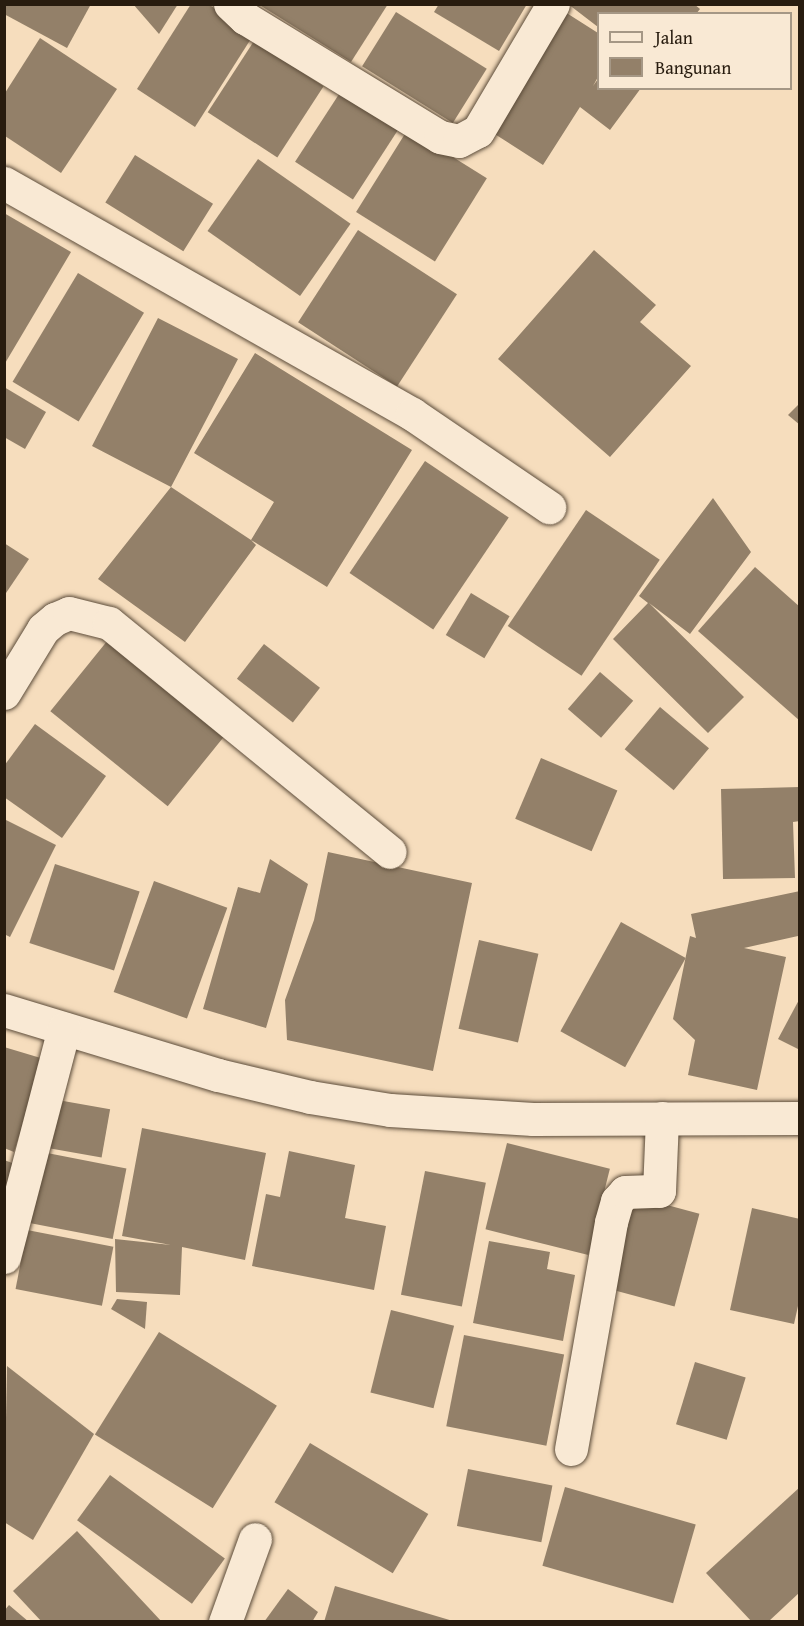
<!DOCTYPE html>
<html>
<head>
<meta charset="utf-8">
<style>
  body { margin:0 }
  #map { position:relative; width:804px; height:1626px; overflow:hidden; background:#f6ddbd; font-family:"Gentium Book Plus",serif }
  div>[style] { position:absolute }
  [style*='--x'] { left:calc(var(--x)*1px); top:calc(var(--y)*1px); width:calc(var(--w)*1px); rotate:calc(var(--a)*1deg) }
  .building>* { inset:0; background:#938069; transform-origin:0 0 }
  .roads { filter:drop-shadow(0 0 2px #5c4c3a) drop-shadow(0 0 2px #5c4c3a) }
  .minor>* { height:33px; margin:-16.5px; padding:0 16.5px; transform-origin:16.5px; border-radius:16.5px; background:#f9e9d4 }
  span { translate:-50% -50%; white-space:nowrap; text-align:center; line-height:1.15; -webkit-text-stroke:4.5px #f9e9d4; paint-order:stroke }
  .frame { position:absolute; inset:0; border:6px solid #281c0f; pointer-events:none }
  .legend { position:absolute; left:597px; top:12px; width:195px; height:78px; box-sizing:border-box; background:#f9e9d4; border:2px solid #a59785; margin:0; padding:8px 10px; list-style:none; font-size:18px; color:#281c0f }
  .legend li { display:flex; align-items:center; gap:12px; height:30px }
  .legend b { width:30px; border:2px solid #a59785 }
</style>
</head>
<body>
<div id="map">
  <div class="building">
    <div style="clip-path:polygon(4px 4px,91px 4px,67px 48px,4px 14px)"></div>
    <div style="clip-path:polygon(133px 4px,178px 4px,159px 34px)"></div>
    <div style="clip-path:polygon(191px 4px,208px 4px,254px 34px,195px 127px,137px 89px)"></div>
    <div style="clip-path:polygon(258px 4px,388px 4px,351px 62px)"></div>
    <div style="clip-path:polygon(439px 4px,527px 4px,499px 51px,434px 12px)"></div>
    <div style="clip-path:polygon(568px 4px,694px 4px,700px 9px,696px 14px,598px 14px,598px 27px)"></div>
    <div style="left:396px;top:12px;width:107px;height:64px;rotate:32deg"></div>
    <div style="clip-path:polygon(565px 12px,598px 33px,598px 77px,593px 86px,598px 79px,598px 88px,641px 88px,610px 130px,580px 107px,543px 165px,490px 131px)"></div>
    <div style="clip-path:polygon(40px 38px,117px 89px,61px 173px,5px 136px,5px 93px)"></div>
    <div style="left:254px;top:41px;width:83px;height:85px;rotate:33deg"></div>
    <div style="left:343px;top:88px;width:69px;height:88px;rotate:33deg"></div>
    <div style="left:408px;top:129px;width:93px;height:98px;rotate:32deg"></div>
    <div style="left:135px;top:155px;width:92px;height:56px;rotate:32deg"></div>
    <div style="left:258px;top:159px;width:113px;height:88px;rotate:35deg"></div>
    <div style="clip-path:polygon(4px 213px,71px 252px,4px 365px)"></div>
    <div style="left:358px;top:230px;width:118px;height:110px;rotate:33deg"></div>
    <div style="clip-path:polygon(594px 250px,656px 305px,640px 322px,691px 366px,610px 457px,498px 359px)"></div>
    <div style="left:78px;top:273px;width:77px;height:127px;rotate:31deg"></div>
    <div style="clip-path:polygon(158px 318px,238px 359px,171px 487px,251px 540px,274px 502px,194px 453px,255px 353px,412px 450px,327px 587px,251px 540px,256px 545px,185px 642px,98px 579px,171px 487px,92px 446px)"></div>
    <div style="clip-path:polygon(4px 387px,46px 412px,25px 449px,4px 437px)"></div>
    <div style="clip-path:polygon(800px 403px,800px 425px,788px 415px)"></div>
    <div style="left:425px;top:461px;width:101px;height:135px;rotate:34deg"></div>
    <div style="clip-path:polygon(713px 498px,751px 552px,690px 634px,649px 603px,744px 697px,708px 733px,613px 639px,648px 603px,639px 596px)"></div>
    <div style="left:586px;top:510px;width:89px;height:140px;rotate:34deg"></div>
    <div style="clip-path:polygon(4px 543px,29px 559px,4px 596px)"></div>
    <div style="clip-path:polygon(755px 567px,800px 607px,800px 721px,698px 631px)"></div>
    <div style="left:471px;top:593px;width:45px;height:49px;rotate:31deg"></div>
    <div style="left:112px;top:635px;width:151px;height:98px;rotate:39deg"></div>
    <div style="left:264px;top:644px;width:71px;height:44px;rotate:38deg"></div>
    <div style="left:600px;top:672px;width:44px;height:49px;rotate:41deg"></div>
    <div style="left:660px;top:707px;width:64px;height:55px;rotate:40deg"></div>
    <div style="clip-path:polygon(35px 724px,106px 776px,62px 838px,4px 797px,4px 766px)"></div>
    <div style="left:541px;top:758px;width:83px;height:66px;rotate:23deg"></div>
    <div style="clip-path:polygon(800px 787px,800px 821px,793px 822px,795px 878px,723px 879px,721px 789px)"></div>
    <div style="clip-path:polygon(4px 819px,56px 845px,10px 937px,4px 934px)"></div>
    <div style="clip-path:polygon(328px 852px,472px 883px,433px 1071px,287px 1040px,285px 1000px,314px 920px)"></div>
    <div style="clip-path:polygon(270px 859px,308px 884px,266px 1028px,203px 1009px,238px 887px,260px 893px)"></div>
    <div style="left:55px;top:864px;width:89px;height:83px;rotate:18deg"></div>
    <div style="left:154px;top:881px;width:78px;height:118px;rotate:20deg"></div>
    <div style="clip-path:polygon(800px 891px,798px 936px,744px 948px,786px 957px,757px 1090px,688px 1075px,695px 1040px,673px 1019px,690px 936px,696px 938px,691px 914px)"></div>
    <div style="left:621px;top:922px;width:74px;height:125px;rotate:29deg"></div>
    <div style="left:479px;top:940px;width:61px;height:91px;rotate:13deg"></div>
    <div style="clip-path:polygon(800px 998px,800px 1050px,778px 1039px)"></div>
    <div style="clip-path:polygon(4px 1047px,44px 1059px,14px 1152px,4px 1148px)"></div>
    <div style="left:52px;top:1099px;width:59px;height:49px;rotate:10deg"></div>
    <div style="clip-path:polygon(142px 1128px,266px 1153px,245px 1260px,182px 1247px,180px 1295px,116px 1292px,115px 1239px,171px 1245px,122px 1236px)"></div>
    <div style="left:507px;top:1143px;width:106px;height:89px;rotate:14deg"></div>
    <div style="clip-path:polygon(289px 1151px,355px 1165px,345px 1218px,386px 1226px,374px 1290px,252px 1266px,266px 1194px,280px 1197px)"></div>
    <div style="left:42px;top:1152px;width:86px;height:72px;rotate:11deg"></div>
    <div style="clip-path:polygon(4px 1160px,15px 1164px,4px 1192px)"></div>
    <div style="left:425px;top:1171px;width:62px;height:126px;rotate:11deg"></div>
    <div style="left:626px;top:1194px;width:76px;height:96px;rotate:15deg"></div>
    <div style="clip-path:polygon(752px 1208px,800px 1219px,800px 1297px,794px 1324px,730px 1310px)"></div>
    <div style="left:27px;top:1230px;width:88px;height:60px;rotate:11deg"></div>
    <div style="clip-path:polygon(489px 1241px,550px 1252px,547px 1269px,575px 1275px,563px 1341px,473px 1323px)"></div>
    <div style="clip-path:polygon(117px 1299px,147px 1302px,145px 1329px,111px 1309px)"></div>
    <div style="left:391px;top:1310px;width:65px;height:85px;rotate:14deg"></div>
    <div style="left:159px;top:1332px;width:139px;height:121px;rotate:32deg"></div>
    <div style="left:464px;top:1335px;width:102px;height:93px;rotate:11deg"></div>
    <div style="left:695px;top:1362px;width:53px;height:65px;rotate:17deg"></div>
    <div style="clip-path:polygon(7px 1366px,94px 1434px,33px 1540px,4px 1522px)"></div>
    <div style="left:310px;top:1443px;width:138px;height:69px;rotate:31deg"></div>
    <div style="left:468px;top:1469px;width:86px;height:58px;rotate:11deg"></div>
    <div style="left:110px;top:1475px;width:142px;height:56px;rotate:36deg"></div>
    <div style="left:565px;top:1487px;width:136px;height:82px;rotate:16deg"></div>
    <div style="clip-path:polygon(800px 1487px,800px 1592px,768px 1622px,752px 1622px,706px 1573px)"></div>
    <div style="clip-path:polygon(77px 1531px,162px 1622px,42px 1622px,13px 1591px)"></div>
    <div style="clip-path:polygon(335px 1586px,453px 1621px,453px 1622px,324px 1622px)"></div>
    <div style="clip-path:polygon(288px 1589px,318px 1612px,312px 1622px,264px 1622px)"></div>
    <div style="clip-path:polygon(9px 1605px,29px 1622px,4px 1622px,4px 1611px)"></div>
  </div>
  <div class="roads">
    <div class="minor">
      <div style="--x:230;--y:4;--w:21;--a:43"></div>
      <div style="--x:245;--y:18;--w:228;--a:31.4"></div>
      <div style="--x:440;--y:137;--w:19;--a:12"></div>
      <div style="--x:459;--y:141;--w:21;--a:-28"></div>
      <div style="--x:478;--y:131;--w:147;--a:-59.4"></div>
      <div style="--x:4;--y:183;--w:469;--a:29.5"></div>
      <div style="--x:412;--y:414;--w:166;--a:34.2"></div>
      <div style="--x:4;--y:693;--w:75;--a:-58.6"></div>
      <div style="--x:43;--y:629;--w:16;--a:-40"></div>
      <div style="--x:55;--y:619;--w:15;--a:-23"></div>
      <div style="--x:69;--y:613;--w:41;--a:14"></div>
      <div style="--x:109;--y:623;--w:362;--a:39.2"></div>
      <div style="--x:4;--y:1010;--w:224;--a:16.9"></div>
      <div style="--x:218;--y:1075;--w:95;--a:13.4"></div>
      <div style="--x:310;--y:1097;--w:81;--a:9.2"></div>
      <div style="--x:390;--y:1110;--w:143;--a:3.6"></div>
      <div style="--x:533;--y:1119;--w:267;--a:-0.2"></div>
      <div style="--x:4;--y:1257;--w:236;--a:-75.3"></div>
      <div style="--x:571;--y:1449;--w:230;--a:-80"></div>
      <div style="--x:611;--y:1222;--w:22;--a:-74"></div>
      <div style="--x:617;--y:1201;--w:12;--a:-48"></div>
      <div style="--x:625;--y:1192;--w:34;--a:-2"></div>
      <div style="--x:659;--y:1191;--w:73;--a:-87.6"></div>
      <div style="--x:225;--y:1622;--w:88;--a:-70.1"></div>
    </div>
  </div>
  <div class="frame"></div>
  <ul class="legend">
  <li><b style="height:8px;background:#f9e9d4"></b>Jalan</li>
  <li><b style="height:16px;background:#938069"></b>Bangunan</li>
  </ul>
</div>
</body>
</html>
